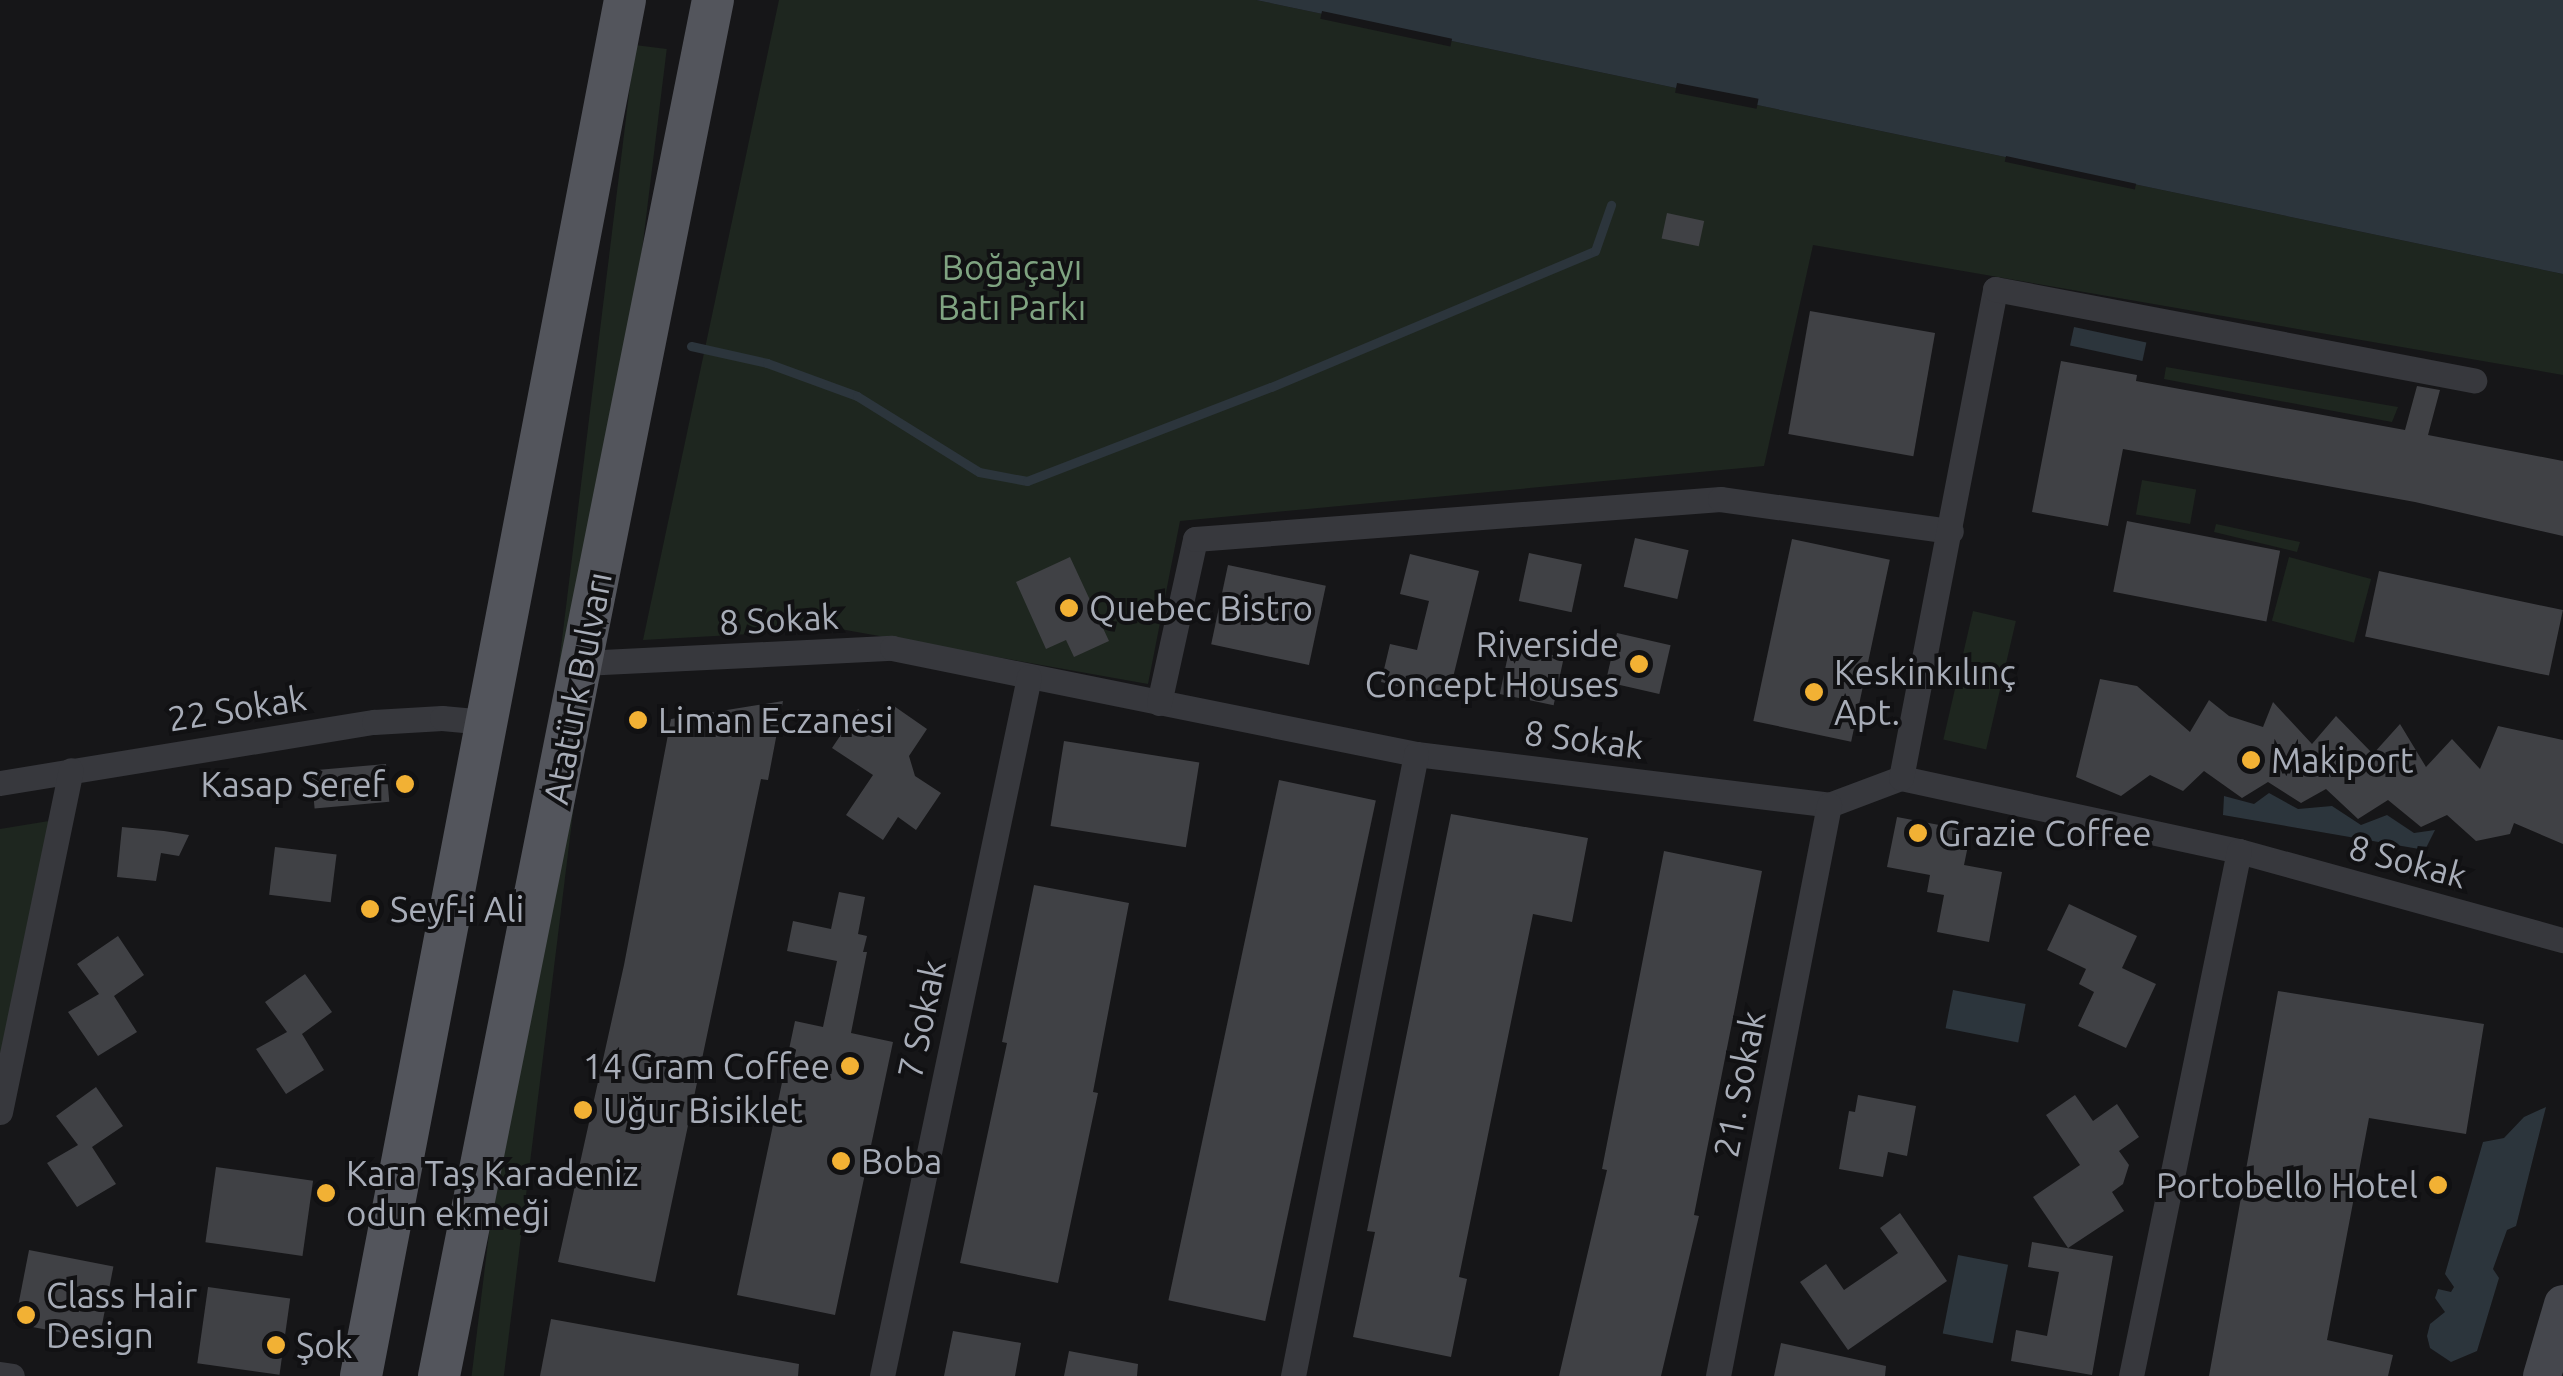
<!DOCTYPE html>
<html>
<head>
<meta charset="utf-8">
<style>
  body { margin:0 }
  #map { position:relative; width:2563px; height:1376px; overflow:hidden; background:#161618; font-family:Ubuntu,sans-serif }
  div>[style] { position:absolute }
  [style*='--x'] { left:calc(var(--x)*1px); top:calc(var(--y)*1px); width:calc(var(--w)*1px); rotate:calc(var(--a)*1deg) }
  .green>* { inset:0; background:#1e261f; transform-origin:0 0 }
  .water>* { inset:0; background:#2c353c; transform-origin:0 0 }
  .pier>* { inset:0; background:#161618; transform-origin:0 0 }
  .stream>* { height:9px; margin:-4.5px; padding:0 4.5px; transform-origin:4.5px; border-radius:4.5px; background:#2c353c }
  .building>* { inset:0; background:#404145; transform-origin:0 0 }
  .street>* { height:25px; margin:-12.5px; padding:0 12.5px; transform-origin:12.5px; border-radius:12.5px; background:#37383d }
  .secondary>* { height:38px; margin:-19px; padding:0 19px; transform-origin:19px; border-radius:19px; background:#45474d }
  .primary>* { height:42px; margin:-21px; padding:0 21px; transform-origin:21px; border-radius:21px; background:#53555c }
  .dots>* { width:28px; height:28px; translate:-50% -50%; box-sizing:border-box; border:5px solid #111113; border-radius:50% }
  span { translate:-50% -50%; white-space:nowrap; text-align:center; line-height:1.15; -webkit-text-stroke:8px #111113; paint-order:stroke }
  .park-label { font-size:35px; color:#7fa381 }
  .poi-label { font-size:35px; color:#a8adb8 }
  .left { translate:0 -50%; text-align:left }
  .right { translate:-100% -50%; text-align:right }
  .street-label { font-size:35px; color:#a8adb8 }
</style>
</head>
<body>
<div id="map">
  <div class="green">
    <div style="clip-path:polygon(779px 0,1256px 0,2563px 274px,2563px 375px,1813px 245px,1764px 466px,1180px 521px,1148px 684px,840px 629px,643px 640px)"></div>
    <div style="left:635px;top:45px;width:32px;height:1356px;rotate:7deg"></div>
    <div style="clip-path:polygon(2166px 367px,2398px 407px,2392px 422px,2164px 379px)"></div>
    <div style="left:2142px;top:480px;width:55px;height:35px;rotate:10deg"></div>
    <div style="clip-path:polygon(2216px 524px,2300px 542px,2297px 552px,2214px 532px)"></div>
    <div style="left:2289px;top:557px;width:85px;height:66px;rotate:15deg"></div>
    <div style="left:1973px;top:611px;width:44px;height:132px;rotate:13deg"></div>
    <div style="clip-path:polygon(55px 820px,0 1062px,0 829px)"></div>
  </div>
  <div class="water">
    <div style="clip-path:polygon(1256px 0,2563px 0,2563px 274px)"></div>
    <div style="left:2074px;top:327px;width:74px;height:19px;rotate:12deg"></div>
    <div style="clip-path:polygon(2269px 793px,2298px 809px,2332px 806px,2361px 825px,2387px 815px,2414px 833px,2435px 830px,2425px 850px,2223px 815px,2224px 796px,2254px 804px)"></div>
    <div style="left:1953px;top:990px;width:74px;height:39px;rotate:11deg"></div>
    <div style="clip-path:polygon(2546px 1107px,2516px 1226px,2507px 1230px,2493px 1269px,2499px 1278px,2477px 1351px,2451px 1362px,2430px 1348px,2427px 1336px,2430px 1324px,2445px 1312px,2435px 1298px,2438px 1289px,2451px 1292px,2454px 1287px,2445px 1274px,2483px 1142px,2504px 1138px,2524px 1117px)"></div>
    <div style="left:1958px;top:1255px;width:51px;height:80px;rotate:11deg"></div>
  </div>
  <div class="pier">
    <div style="left:1322px;top:11px;width:133px;height:8px;rotate:12deg"></div>
    <div style="left:1677px;top:83px;width:83px;height:10px;rotate:11deg"></div>
    <div style="left:2006px;top:156px;width:133px;height:6px;rotate:12deg"></div>
  </div>
  <div class="stream">
    <div style="--x:691;--y:346;--w:78;--a:12.6"></div>
    <div style="--x:767;--y:363;--w:96;--a:20.1"></div>
    <div style="--x:857;--y:396;--w:144;--a:31.9"></div>
    <div style="--x:979;--y:472;--w:49;--a:10.6"></div>
    <div style="--x:1027;--y:481;--w:261;--a:-21.1"></div>
    <div style="--x:1271;--y:387;--w:351;--a:-22.8"></div>
    <div style="--x:1595;--y:251;--w:49;--a:-70.8"></div>
  </div>
  <div class="building">
    <div style="left:1667px;top:213px;width:38px;height:26px;rotate:12deg"></div>
    <div style="left:1810px;top:311px;width:127px;height:125px;rotate:10deg"></div>
    <div style="clip-path:polygon(2061px 361px,2137px 375px,2136px 381px,2405px 430px,2417px 386px,2440px 390px,2428px 435px,2563px 461px,2563px 536px,2415px 502px,2123px 449px,2108px 526px,2032px 512px)"></div>
    <div style="left:2127px;top:521px;width:156px;height:72px;rotate:11deg"></div>
    <div style="left:1635px;top:538px;width:55px;height:50px;rotate:13deg"></div>
    <div style="left:1792px;top:539px;width:100px;height:186px;rotate:12deg"></div>
    <div style="left:1529px;top:553px;width:54px;height:49px;rotate:12deg"></div>
    <div style="clip-path:polygon(1410px 554px,1479px 571px,1448px 698px,1381px 682px,1390px 644px,1417px 650px,1429px 601px,1400px 594px)"></div>
    <div style="clip-path:polygon(1070px 557px,1109px 641px,1074px 657px,1066px 640px,1046px 649px,1016px 582px)"></div>
    <div style="left:1228px;top:565px;width:100px;height:81px;rotate:12deg"></div>
    <div style="left:2379px;top:571px;width:188px;height:67px;rotate:12deg"></div>
    <div style="left:1617px;top:633px;width:55px;height:50px;rotate:13deg"></div>
    <div style="left:1510px;top:646px;width:55px;height:49px;rotate:12deg"></div>
    <div style="clip-path:polygon(2100px 679px,2137px 686px,2190px 732px,2209px 700px,2229px 716px,2263px 727px,2273px 702px,2312px 744px,2336px 716px,2373px 754px,2400px 724px,2426px 767px,2452px 739px,2480px 769px,2498px 726px,2563px 740px,2563px 844px,2514px 823px,2510px 834px,2476px 841px,2447px 815px,2421px 827px,2388px 800px,2358px 819px,2326px 789px,2301px 803px,2268px 782px,2242px 798px,2204px 771px,2183px 791px,2150px 775px,2121px 796px,2076px 777px)"></div>
    <div style="clip-path:polygon(783px 701px,768px 780px,761px 779px,655px 1282px,558px 1262px,624px 965px,671px 719px)"></div>
    <div style="clip-path:polygon(891px 704px,927px 729px,909px 756px,915px 776px,941px 793px,916px 830px,898px 817px,883px 840px,846px 815px,873px 775px,832px 748px,858px 709px,878px 724px)"></div>
    <div style="left:1064px;top:741px;width:137px;height:86px;rotate:9deg"></div>
    <div style="left:386px;top:764px;width:38px;height:75px;rotate:85deg"></div>
    <div style="left:1279px;top:780px;width:99px;height:532px;rotate:12deg"></div>
    <div style="clip-path:polygon(1451px 814px,1588px 838px,1572px 922px,1533px 914px,1459px 1277px,1467px 1279px,1451px 1357px,1353px 1337px,1375px 1232px,1367px 1231px)"></div>
    <div style="clip-path:polygon(1897px 817px,1971px 831px,1964px 865px,2002px 872px,1989px 942px,1937px 932px,1944px 895px,1927px 892px,1930px 875px,1887px 867px)"></div>
    <div style="clip-path:polygon(122px 827px,164px 831px,189px 835px,179px 856px,161px 853px,156px 881px,117px 877px)"></div>
    <div style="left:275px;top:847px;width:62px;height:48px;rotate:7deg"></div>
    <div style="clip-path:polygon(1664px 851px,1762px 871px,1694px 1215px,1699px 1216px,1661px 1376px,1559px 1376px,1607px 1170px,1602px 1169px)"></div>
    <div style="clip-path:polygon(1034px 885px,1129px 903px,1093px 1092px,1098px 1093px,1058px 1283px,960px 1263px,1007px 1043px,1002px 1042px)"></div>
    <div style="clip-path:polygon(839px 892px,865px 897px,858px 934px,867px 936px,863px 952px,867px 952px,851px 1033px,893px 1042px,835px 1315px,737px 1295px,795px 1021px,823px 1027px,837px 961px,787px 951px,793px 921px,831px 929px)"></div>
    <div style="clip-path:polygon(2069px 904px,2137px 936px,2122px 968px,2156px 984px,2126px 1048px,2078px 1026px,2094px 992px,2079px 984px,2086px 969px,2047px 950px)"></div>
    <div style="clip-path:polygon(118px 936px,144px 975px,114px 996px,137px 1032px,98px 1056px,68px 1012px,99px 994px,77px 964px)"></div>
    <div style="clip-path:polygon(305px 974px,332px 1012px,302px 1034px,324px 1070px,286px 1094px,256px 1049px,287px 1032px,265px 1002px)"></div>
    <div style="clip-path:polygon(2278px 991px,2484px 1024px,2466px 1134px,2369px 1118px,2327px 1340px,2393px 1355px,2388px 1376px,2209px 1376px)"></div>
    <div style="clip-path:polygon(96px 1087px,123px 1126px,92px 1147px,116px 1184px,77px 1207px,47px 1163px,78px 1145px,56px 1116px)"></div>
    <div style="clip-path:polygon(1858px 1095px,1916px 1106px,1907px 1156px,1888px 1152px,1883px 1177px,1839px 1169px,1849px 1111px,1855px 1112px)"></div>
    <div style="clip-path:polygon(2075px 1095px,2093px 1121px,2117px 1104px,2139px 1137px,2119px 1151px,2129px 1165px,2123px 1184px,2112px 1192px,2124px 1211px,2068px 1248px,2033px 1197px,2080px 1165px,2046px 1115px)"></div>
    <div style="left:216px;top:1167px;width:98px;height:76px;rotate:8deg"></div>
    <div style="clip-path:polygon(1900px 1213px,1947px 1281px,1848px 1350px,1800px 1282px,1826px 1264px,1844px 1290px,1898px 1253px,1880px 1228px)"></div>
    <div style="clip-path:polygon(2032px 1242px,2113px 1256px,2092px 1375px,2011px 1361px,2016px 1330px,2047px 1336px,2059px 1272px,2028px 1267px)"></div>
    <div style="left:29px;top:1250px;width:86px;height:75px;rotate:11deg"></div>
    <div style="left:208px;top:1287px;width:83px;height:77px;rotate:8deg"></div>
    <div style="clip-path:polygon(551px 1319px,799px 1364px,798px 1376px,540px 1376px)"></div>
    <div style="clip-path:polygon(953px 1331px,1021px 1343px,1015px 1376px,944px 1376px)"></div>
    <div style="clip-path:polygon(1781px 1343px,1886px 1366px,1885px 1376px,1774px 1376px)"></div>
    <div style="clip-path:polygon(1069px 1351px,1138px 1364px,1137px 1376px,1064px 1376px)"></div>
  </div>
  <div class="street">
    <div style="--x:582;--y:663;--w:310;--a:-2.8"></div>
    <div style="--x:892;--y:648;--w:535;--a:11.44"></div>
    <div style="--x:1416;--y:754;--w:416;--a:7"></div>
    <div style="--x:1829;--y:805;--w:77;--a:-20.6"></div>
    <div style="--x:1901;--y:778;--w:346;--a:12.2"></div>
    <div style="--x:2239;--y:851;--w:336;--a:15.4"></div>
    <div style="--x:1159;--y:703;--w:168;--a:-77.6"></div>
    <div style="--x:1195;--y:539;--w:527;--a:-4.36"></div>
    <div style="--x:1720;--y:499;--w:233;--a:7.9"></div>
    <div style="--x:1901;--y:778;--w:498;--a:-79.1"></div>
    <div style="--x:1995;--y:289;--w:488;--a:10.8"></div>
    <div style="--x:0;--y:783;--w:379;--a:-9.3"></div>
    <div style="--x:374;--y:722;--w:68;--a:-3.4"></div>
    <div style="--x:442;--y:718;--w:44;--a:5.2"></div>
    <div style="--x:0;--y:1112;--w:349;--a:-78.3"></div>
    <div style="--x:0;--y:1374;--w:12;--a:9"></div>
    <div style="--x:882;--y:1376;--w:714;--a:-78.12"></div>
    <div style="--x:1293;--y:1376;--w:634;--a:-78.81"></div>
    <div style="--x:1718;--y:1376;--w:582;--a:-79"></div>
    <div style="--x:2131;--y:1376;--w:536;--a:-78.38"></div>
  </div>
  <div class="secondary">
    <div style="--x:2542;--y:1376;--w:75;--a:-73.7"></div>
  </div>
  <div class="primary">
    <div style="--x:361;--y:1376;--w:1401;--a:-79.14"></div>
    <div style="--x:439;--y:1376;--w:1403;--a:-78.74"></div>
  </div>
  <div class="dots">
    <div style="left:1069px;top:608px;background:#f2b134"></div>
    <div style="left:1639px;top:664px;background:#f2b134"></div>
    <div style="left:1814px;top:692px;background:#f2b134"></div>
    <div style="left:638px;top:720px;background:#f2b134"></div>
    <div style="left:2251px;top:760px;background:#f2b134"></div>
    <div style="left:405px;top:784px;background:#f2b134"></div>
    <div style="left:1918px;top:833px;background:#f2b134"></div>
    <div style="left:370px;top:909px;background:#f2b134"></div>
    <div style="left:850px;top:1066px;background:#f2b134"></div>
    <div style="left:583px;top:1110px;background:#f2b134"></div>
    <div style="left:841px;top:1161px;background:#f2b134"></div>
    <div style="left:2438px;top:1185px;background:#f2b134"></div>
    <div style="left:326px;top:1193px;background:#f2b134"></div>
    <div style="left:26px;top:1315px;background:#f2b134"></div>
    <div style="left:276px;top:1345px;background:#f2b134"></div>
  </div>
  <div class="park-label">
    <span style="left:1012px;top:287px">Boğaçayı<br>Batı Parkı</span>
  </div>
  <div class="poi-label">
    <span class="left" style="left:1089px;top:608px">Quebec Bistro</span>
    <span class="right" style="left:1619px;top:664px">Riverside<br>Concept Houses</span>
    <span class="left" style="left:1834px;top:692px">Keskinkılınç<br>Apt.</span>
    <span class="left" style="left:658px;top:720px">Liman Eczanesi</span>
    <span class="left" style="left:2271px;top:760px">Makiport</span>
    <span class="right" style="left:385px;top:784px">Kasap Seref</span>
    <span class="left" style="left:1938px;top:833px">Grazie Coffee</span>
    <span class="left" style="left:390px;top:909px">Seyf-i Ali</span>
    <span class="right" style="left:830px;top:1066px">14 Gram Coffee</span>
    <span class="left" style="left:603px;top:1110px">Uğur Bisiklet</span>
    <span class="left" style="left:861px;top:1161px">Boba</span>
    <span class="left" style="left:346px;top:1193px">Kara Taş Karadeniz<br>odun ekmeği</span>
    <span class="right" style="left:2418px;top:1185px">Portobello Hotel</span>
    <span class="left" style="left:46px;top:1315px">Class Hair<br>Design</span>
    <span class="left" style="left:296px;top:1345px">Şok</span>
  </div>
  <div class="street-label">
    <span style="left:779px;top:619px;rotate:-3deg">8 Sokak</span>
    <span style="left:577px;top:688px;rotate:-79deg">Atatürk Bulvarı</span>
    <span style="left:237px;top:708px;rotate:-9deg">22 Sokak</span>
    <span style="left:1584px;top:739px;rotate:7deg">8 Sokak</span>
    <span style="left:2408px;top:861px;rotate:15deg">8 Sokak</span>
    <span style="left:921px;top:1019px;rotate:-78deg">7 Sokak</span>
    <span style="left:1739px;top:1084px;rotate:-79deg">21. Sokak</span>
  </div>
</div>
</body>
</html>
